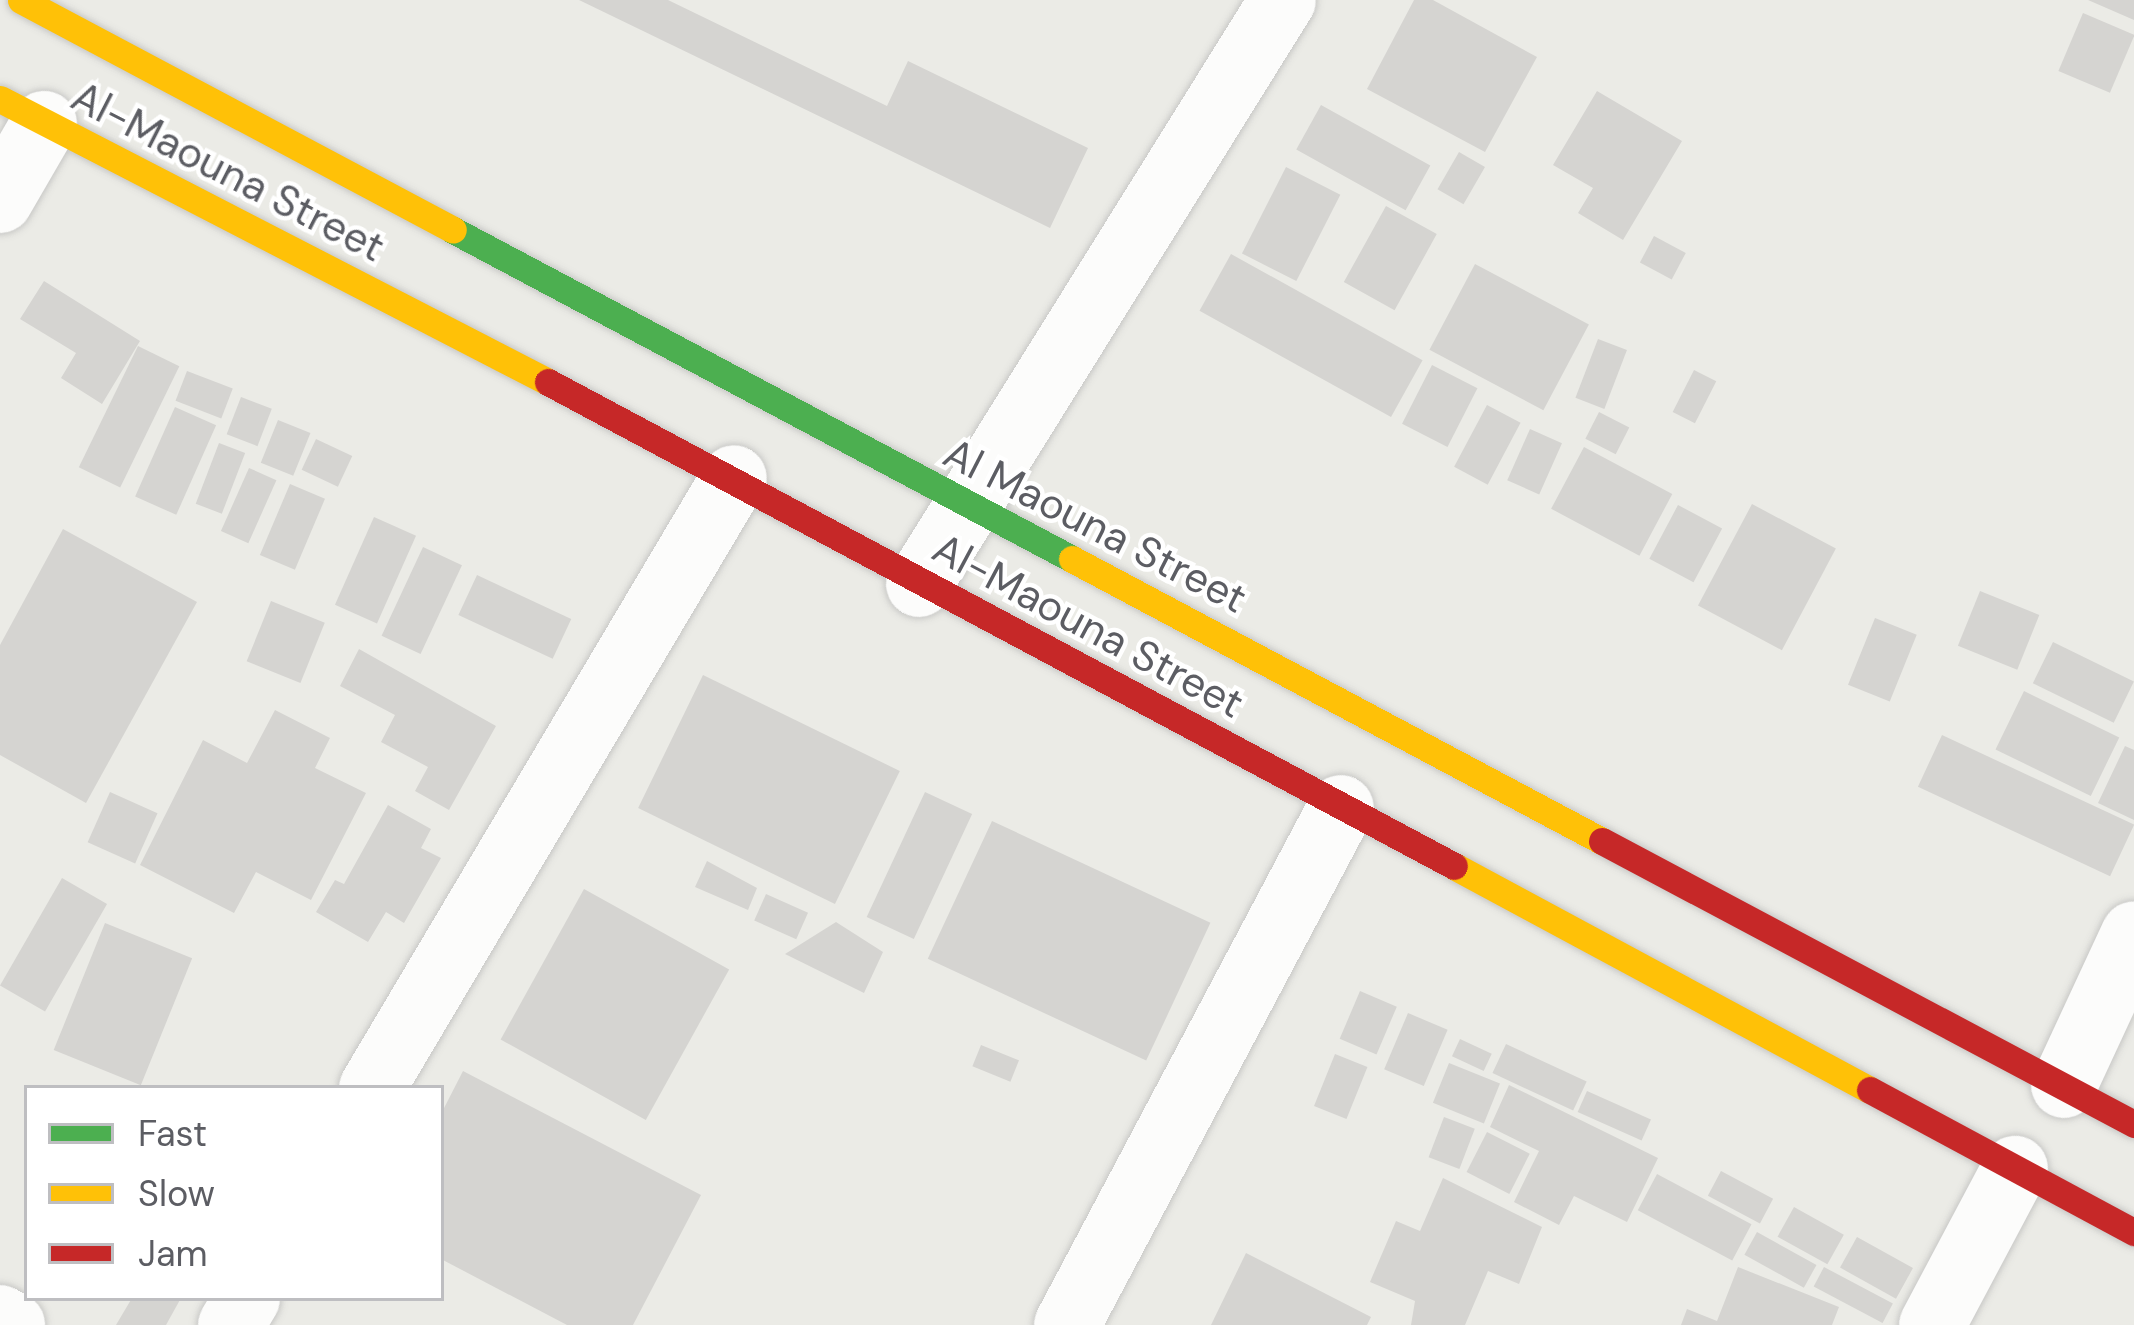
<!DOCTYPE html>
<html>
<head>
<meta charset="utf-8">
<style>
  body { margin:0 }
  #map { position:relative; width:2134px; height:1325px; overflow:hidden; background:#ebebe6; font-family:"DM Sans",sans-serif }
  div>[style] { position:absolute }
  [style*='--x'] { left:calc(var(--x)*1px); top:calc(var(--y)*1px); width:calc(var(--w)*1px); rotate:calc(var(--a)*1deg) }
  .building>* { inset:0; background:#d5d4d1; transform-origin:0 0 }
  .roads { filter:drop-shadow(0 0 3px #c8c8c6) drop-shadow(0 0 3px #c8c8c6) }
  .street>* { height:66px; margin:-33px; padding:0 33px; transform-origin:33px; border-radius:33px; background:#fcfcfb }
  .fast>* { height:27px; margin:-13.5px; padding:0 13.5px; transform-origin:13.5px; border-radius:13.5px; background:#4caf50 }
  .slow>* { height:27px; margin:-13.5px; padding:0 13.5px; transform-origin:13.5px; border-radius:13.5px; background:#ffc107 }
  .jam>* { height:27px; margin:-13.5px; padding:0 13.5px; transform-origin:13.5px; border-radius:13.5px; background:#c62828 }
  span { translate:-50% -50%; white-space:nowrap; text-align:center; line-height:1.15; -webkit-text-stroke:9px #fff; paint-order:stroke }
  .street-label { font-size:42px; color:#5c5d63 }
  .legend { position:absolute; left:24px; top:1085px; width:420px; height:216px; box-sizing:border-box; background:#fff; border:3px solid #bebec1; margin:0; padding:15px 21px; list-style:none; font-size:36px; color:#5c5d63 }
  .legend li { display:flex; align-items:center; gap:24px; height:60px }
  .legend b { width:60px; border:3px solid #bebec1 }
</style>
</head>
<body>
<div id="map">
  <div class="building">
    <div style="clip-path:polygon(579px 0,668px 0,887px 106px,908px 61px,1088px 148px,1050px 228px)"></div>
    <div style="clip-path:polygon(1414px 0,1433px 0,1537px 57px,1485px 152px,1367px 89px)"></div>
    <div style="clip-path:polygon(2088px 0,2134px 0,2134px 20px)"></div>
    <div style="left:2083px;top:13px;width:56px;height:63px;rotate:23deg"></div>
    <div style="clip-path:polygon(1597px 91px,1682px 141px,1623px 240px,1578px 213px,1593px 188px,1553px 165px)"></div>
    <div style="left:1321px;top:105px;width:125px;height:51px;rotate:29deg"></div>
    <div style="left:1459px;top:152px;width:30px;height:43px;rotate:30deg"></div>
    <div style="left:1286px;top:167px;width:61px;height:97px;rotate:27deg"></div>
    <div style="left:1386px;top:206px;width:58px;height:87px;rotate:29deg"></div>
    <div style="left:1654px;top:236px;width:36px;height:30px;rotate:28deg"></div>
    <div style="left:1231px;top:254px;width:219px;height:65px;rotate:29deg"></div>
    <div style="left:1475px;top:264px;width:129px;height:97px;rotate:28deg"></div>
    <div style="clip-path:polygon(44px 281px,140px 341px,102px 404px,61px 378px,76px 353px,20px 319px)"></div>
    <div style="left:1598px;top:339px;width:31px;height:63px;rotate:21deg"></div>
    <div style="left:138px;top:346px;width:46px;height:135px;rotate:26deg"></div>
    <div style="left:1432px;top:365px;width:51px;height:66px;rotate:27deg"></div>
    <div style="left:1694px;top:370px;width:25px;height:47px;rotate:27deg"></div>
    <div style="left:187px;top:371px;width:49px;height:32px;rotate:21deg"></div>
    <div style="left:241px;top:397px;width:33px;height:40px;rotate:21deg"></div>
    <div style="left:1487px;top:405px;width:38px;height:70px;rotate:28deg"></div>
    <div style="left:175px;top:407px;width:45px;height:98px;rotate:24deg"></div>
    <div style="left:1599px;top:412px;width:34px;height:30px;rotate:27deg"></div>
    <div style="left:278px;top:420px;width:35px;height:46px;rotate:22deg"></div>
    <div style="left:1530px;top:429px;width:35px;height:56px;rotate:24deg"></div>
    <div style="left:316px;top:439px;width:40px;height:34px;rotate:25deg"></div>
    <div style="left:219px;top:443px;width:28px;height:65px;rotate:21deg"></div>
    <div style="left:1584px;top:447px;width:100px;height:70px;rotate:28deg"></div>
    <div style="left:249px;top:468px;width:30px;height:69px;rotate:24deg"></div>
    <div style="left:290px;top:484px;width:38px;height:77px;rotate:23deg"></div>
    <div style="left:1752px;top:504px;width:95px;height:115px;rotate:28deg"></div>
    <div style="left:1678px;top:505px;width:50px;height:61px;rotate:28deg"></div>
    <div style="left:374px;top:517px;width:46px;height:96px;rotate:24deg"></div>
    <div style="clip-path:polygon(63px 529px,197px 602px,86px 803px,0 755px,0 645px)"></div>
    <div style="left:423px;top:547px;width:43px;height:98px;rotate:25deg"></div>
    <div style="left:477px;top:575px;width:104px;height:44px;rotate:25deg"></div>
    <div style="left:1980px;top:591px;width:64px;height:59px;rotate:22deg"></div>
    <div style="left:271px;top:601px;width:58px;height:65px;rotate:22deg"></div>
    <div style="left:1875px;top:618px;width:45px;height:72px;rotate:22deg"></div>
    <div style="left:2053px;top:642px;width:90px;height:46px;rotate:26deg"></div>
    <div style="clip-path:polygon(359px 649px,496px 726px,449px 810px,415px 791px,428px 767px,381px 742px,395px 715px,340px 686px)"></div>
    <div style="left:703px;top:675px;width:219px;height:148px;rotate:26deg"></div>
    <div style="left:2024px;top:691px;width:106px;height:65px;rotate:26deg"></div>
    <div style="clip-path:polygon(275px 710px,330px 738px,315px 768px,366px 793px,311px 900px,256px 872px,234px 913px,140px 865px,203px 740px,247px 763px)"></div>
    <div style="left:1942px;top:735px;width:212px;height:57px;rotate:25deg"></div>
    <div style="clip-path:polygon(2125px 746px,2134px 750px,2134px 820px,2098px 803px)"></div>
    <div style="left:110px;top:792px;width:52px;height:55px;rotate:24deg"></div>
    <div style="left:925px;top:792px;width:52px;height:138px;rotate:25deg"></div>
    <div style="clip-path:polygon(388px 805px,431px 829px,421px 848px,441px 858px,404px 923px,386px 912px,368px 942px,316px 912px,335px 880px,344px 884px)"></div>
    <div style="left:992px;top:821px;width:241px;height:152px;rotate:25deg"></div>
    <div style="clip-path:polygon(707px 861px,757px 888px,748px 910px,695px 887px)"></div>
    <div style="left:62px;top:878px;width:52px;height:124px;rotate:30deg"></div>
    <div style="left:584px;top:889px;width:166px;height:172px;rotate:29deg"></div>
    <div style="left:766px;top:894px;width:46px;height:29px;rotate:24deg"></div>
    <div style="clip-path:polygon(836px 922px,883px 952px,864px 993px,785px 954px)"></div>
    <div style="left:105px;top:923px;width:94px;height:137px;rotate:22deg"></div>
    <div style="left:1360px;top:991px;width:40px;height:52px;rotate:23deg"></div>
    <div style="left:1408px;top:1013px;width:43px;height:61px;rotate:23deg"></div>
    <div style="left:1460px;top:1039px;width:35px;height:19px;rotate:25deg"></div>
    <div style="left:1506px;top:1044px;width:89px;height:32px;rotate:25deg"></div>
    <div style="left:981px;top:1045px;width:41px;height:23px;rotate:22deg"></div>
    <div style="left:1335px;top:1054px;width:35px;height:56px;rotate:22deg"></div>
    <div style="left:1449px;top:1063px;width:55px;height:43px;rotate:22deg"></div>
    <div style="clip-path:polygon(463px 1071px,701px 1195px,633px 1325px,567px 1325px,441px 1259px,441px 1114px)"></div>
    <div style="clip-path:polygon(1509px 1085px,1658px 1158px,1627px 1222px,1574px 1196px,1559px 1225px,1514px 1202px,1539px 1151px,1490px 1127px)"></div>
    <div style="left:1587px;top:1091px;width:70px;height:23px;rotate:24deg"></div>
    <div style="left:1444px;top:1117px;width:33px;height:43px;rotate:21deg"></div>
    <div style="left:1487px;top:1132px;width:48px;height:45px;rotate:27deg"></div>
    <div style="left:1721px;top:1171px;width:59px;height:28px;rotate:28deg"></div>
    <div style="left:1657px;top:1174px;width:107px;height:41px;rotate:28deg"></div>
    <div style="clip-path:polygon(1443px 1178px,1542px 1227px,1519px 1284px,1488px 1271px,1465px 1325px,1411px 1325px,1415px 1301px,1370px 1282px,1396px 1221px,1420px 1231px)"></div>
    <div style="left:1794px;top:1207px;width:57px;height:34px;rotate:29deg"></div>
    <div style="left:1757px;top:1232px;width:68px;height:26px;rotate:29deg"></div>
    <div style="left:1857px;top:1237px;width:64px;height:35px;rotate:29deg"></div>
    <div style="clip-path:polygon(1246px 1253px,1371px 1317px,1367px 1325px,1211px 1325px)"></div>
    <div style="clip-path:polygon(1738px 1267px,1839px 1307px,1832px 1325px,1681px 1325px,1687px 1309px,1717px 1321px)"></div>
    <div style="left:1824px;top:1267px;width:78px;height:22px;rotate:28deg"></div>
    <div style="clip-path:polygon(132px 1298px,181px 1298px,166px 1325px,116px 1325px)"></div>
  </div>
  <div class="roads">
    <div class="street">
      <div style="--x:0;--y:200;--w:88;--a:-59.9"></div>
      <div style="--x:919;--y:584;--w:688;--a:-58.07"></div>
      <div style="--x:2064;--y:1085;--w:166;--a:-65.1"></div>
      <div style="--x:372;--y:1088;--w:709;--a:-59.31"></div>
      <div style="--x:0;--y:1318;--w:14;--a:30"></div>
      <div style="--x:231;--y:1325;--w:31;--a:-59"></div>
      <div style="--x:1067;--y:1325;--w:585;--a:-62.08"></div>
      <div style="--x:1932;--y:1325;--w:177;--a:-62"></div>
    </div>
    <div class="fast">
      <div style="--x:453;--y:230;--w:701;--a:27.99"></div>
    </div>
    <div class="slow">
      <div style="--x:21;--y:0;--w:489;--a:28"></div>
      <div style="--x:0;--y:99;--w:617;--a:27.31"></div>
      <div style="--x:1072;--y:559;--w:600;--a:28.02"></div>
      <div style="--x:1454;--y:866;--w:472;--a:28.3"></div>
    </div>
    <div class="jam">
      <div style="--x:548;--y:382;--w:1027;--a:28.11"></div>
      <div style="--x:1602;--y:841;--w:603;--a:28.01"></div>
      <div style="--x:1870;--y:1090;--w:300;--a:28.3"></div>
    </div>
  </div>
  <div class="street-label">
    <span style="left:228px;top:172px;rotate:27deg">Al-Maouna Street</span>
    <span style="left:1095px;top:526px;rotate:27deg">Al Maouna Street</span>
    <span style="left:1088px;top:626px;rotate:28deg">Al-Maouna Street</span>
  </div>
  <ul class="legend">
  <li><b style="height:15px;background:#4caf50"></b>Fast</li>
  <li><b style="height:15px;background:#ffc107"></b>Slow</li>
  <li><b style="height:15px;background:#c62828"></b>Jam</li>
  </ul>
</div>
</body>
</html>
